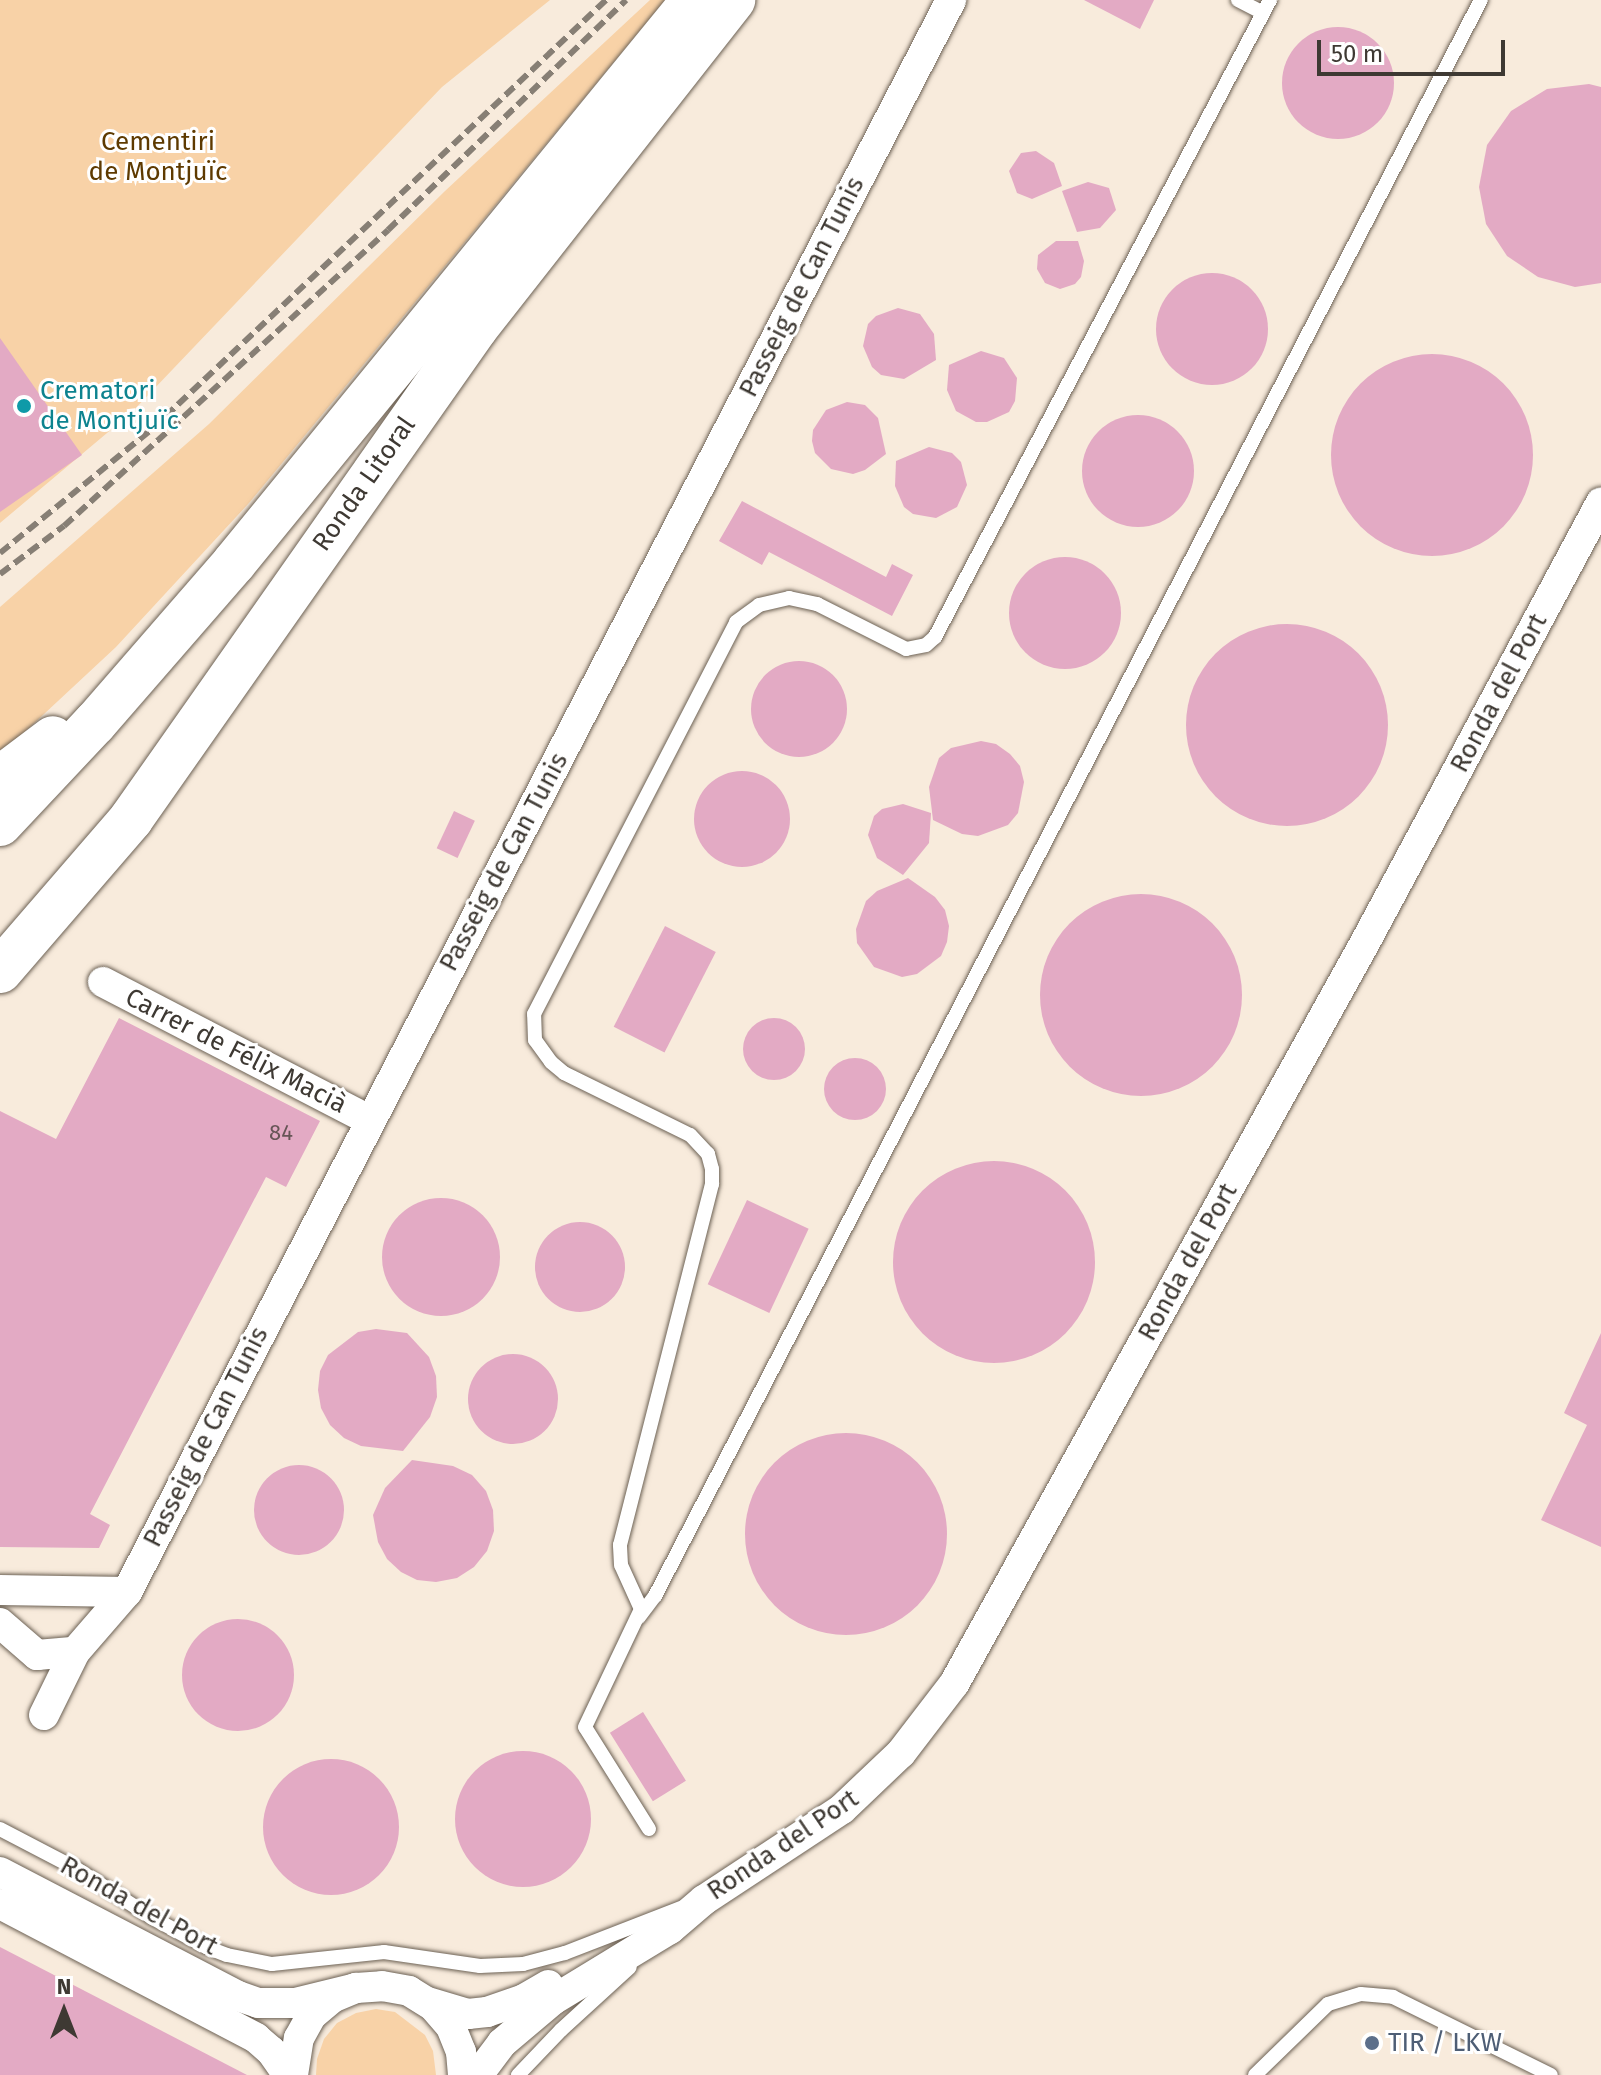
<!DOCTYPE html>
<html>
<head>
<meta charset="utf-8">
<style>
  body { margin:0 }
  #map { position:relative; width:1601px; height:2075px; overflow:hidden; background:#f8ebdc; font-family:"Fira Sans",sans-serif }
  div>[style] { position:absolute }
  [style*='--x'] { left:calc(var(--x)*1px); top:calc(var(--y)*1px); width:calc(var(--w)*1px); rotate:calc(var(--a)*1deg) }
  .green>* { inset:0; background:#f8d2a7 }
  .building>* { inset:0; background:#e3aac4; transform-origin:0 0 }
  .round { border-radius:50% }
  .roads { filter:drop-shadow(0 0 2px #6c6154) drop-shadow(0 0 2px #6c6154) }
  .service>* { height:14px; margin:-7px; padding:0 7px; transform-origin:7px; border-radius:7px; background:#fff }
  .minor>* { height:30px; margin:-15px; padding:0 15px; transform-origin:15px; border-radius:15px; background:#fff }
  .trunk>* { height:44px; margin:-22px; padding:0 22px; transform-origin:22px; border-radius:22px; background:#fff }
  .rail>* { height:6px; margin-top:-3px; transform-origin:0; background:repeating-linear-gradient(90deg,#877f75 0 12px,transparent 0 18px) }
  .dots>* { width:22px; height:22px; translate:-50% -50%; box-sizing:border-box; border:4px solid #fff; border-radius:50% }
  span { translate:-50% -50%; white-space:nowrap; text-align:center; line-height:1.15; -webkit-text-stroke:6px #fff; paint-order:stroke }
  .number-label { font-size:22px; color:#675557 }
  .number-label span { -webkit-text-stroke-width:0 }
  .park-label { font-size:26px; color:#5e3a00 }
  .street-label { font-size:26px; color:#3e3933 }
  .culture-label { font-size:26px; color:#0d838f }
  .left { translate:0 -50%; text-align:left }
  .service-label { font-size:26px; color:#4e5e75 }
  .north { position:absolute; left:24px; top:1971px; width:80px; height:80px; -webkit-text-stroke:6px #fff; paint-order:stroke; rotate:0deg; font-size:22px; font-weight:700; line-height:32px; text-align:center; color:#3e3933 }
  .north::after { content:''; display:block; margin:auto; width:28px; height:36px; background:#3e3933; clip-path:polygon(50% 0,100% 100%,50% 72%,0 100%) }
  .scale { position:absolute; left:1317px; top:40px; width:188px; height:36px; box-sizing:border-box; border:4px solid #3e3933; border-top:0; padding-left:10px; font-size:24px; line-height:28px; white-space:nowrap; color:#3e3933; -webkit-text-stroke:6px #fff; paint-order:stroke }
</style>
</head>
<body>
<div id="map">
  <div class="green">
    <div style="clip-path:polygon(0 0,550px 0,442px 87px,132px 412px,0 523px)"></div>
    <div style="clip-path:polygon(650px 0,665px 0,249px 503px,116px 647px,0 755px,0 607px,209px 424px,445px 191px)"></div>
    <div style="clip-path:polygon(376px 2009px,395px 2012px,425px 2035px,433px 2051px,436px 2075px,316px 2075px,317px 2059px,324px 2039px,337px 2023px,356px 2013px)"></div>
  </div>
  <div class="building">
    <div style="clip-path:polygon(1084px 0,1154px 0,1140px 29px)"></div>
    <div class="round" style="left:1282px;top:27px;width:112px;height:112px"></div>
    <div style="clip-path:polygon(1589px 84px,1601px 87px,1601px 283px,1575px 287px,1538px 277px,1507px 256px,1486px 224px,1479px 187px,1487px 145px,1511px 111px,1547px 89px)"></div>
    <div style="clip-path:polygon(1036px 151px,1054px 163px,1062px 186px,1032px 199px,1017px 193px,1009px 171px,1021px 153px)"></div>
    <div style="clip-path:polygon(1088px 182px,1109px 188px,1116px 210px,1100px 228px,1077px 232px,1062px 191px)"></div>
    <div style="clip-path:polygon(1056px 241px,1078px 241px,1084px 261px,1081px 277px,1075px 284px,1060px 289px,1045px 283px,1037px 269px,1038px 255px)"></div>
    <div class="round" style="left:1156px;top:273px;width:112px;height:112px"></div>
    <div style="clip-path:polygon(898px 308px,920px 314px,934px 334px,936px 360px,904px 379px,881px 375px,872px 367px,863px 346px,868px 324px,876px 316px)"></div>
    <div style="clip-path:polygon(0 338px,82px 455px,0 512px)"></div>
    <div style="clip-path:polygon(981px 351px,1004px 358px,1017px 378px,1015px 401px,1009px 412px,987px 422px,976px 422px,956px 411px,947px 390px,949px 365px)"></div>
    <div class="round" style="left:1331px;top:354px;width:202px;height:202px"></div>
    <div style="clip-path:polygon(847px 402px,865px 405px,878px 418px,886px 454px,865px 470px,853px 474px,831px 469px,815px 453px,812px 441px,813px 430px,826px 410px)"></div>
    <div class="round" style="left:1082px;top:415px;width:112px;height:112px"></div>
    <div style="clip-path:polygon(929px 447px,952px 453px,961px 462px,967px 485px,957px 507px,936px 518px,913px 514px,904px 507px,895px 486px,896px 461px)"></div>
    <div style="clip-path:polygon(742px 501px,886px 577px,892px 564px,913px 575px,892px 616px,769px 552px,762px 565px,719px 541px)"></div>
    <div class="round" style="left:1009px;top:557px;width:112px;height:112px"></div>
    <div class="round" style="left:1186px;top:624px;width:202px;height:202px"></div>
    <div class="round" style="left:751px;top:661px;width:96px;height:96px"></div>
    <div style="clip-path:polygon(981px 741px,996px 744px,1010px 754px,1020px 766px,1024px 782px,1018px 813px,1008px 825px,978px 836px,962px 834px,933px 820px,929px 787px,939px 758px,951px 748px)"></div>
    <div class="round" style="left:694px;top:771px;width:96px;height:96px"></div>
    <div style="clip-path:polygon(903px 804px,931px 813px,929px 843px,903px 875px,877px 858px,868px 835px,874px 816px,882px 809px)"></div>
    <div style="left:454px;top:811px;width:23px;height:41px;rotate:25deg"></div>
    <div style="clip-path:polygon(908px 878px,935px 897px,945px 910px,949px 926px,947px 942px,941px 956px,917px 974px,902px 977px,874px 967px,857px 943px,856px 929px,866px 901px,877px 891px)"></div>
    <div class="round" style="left:1040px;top:894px;width:202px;height:202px"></div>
    <div style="left:665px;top:926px;width:57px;height:113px;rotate:27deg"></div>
    <div style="clip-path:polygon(119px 1018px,320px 1121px,286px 1187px,266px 1177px,147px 1404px,90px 1514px,110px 1525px,99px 1548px,0 1547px,0 1111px,56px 1139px)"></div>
    <div class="round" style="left:743px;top:1018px;width:62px;height:62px"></div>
    <div class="round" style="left:824px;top:1058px;width:62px;height:62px"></div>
    <div class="round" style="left:893px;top:1161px;width:202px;height:202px"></div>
    <div class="round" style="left:382px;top:1198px;width:118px;height:118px"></div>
    <div style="left:747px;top:1200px;width:68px;height:93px;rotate:25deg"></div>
    <div class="round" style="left:535px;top:1222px;width:90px;height:90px"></div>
    <div style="clip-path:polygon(376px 1329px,407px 1333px,429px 1357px,436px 1376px,437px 1397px,430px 1417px,403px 1451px,361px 1446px,344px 1438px,330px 1425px,321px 1408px,318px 1390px,320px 1371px,328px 1355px,358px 1332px)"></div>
    <div style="clip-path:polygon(1601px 1333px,1601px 1547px,1541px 1520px,1587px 1425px,1564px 1413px)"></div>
    <div class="round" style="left:468px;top:1354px;width:90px;height:90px"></div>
    <div class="round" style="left:745px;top:1433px;width:202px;height:202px"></div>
    <div style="clip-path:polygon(412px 1460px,453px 1466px,472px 1475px,486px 1491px,493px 1510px,494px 1531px,487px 1551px,474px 1567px,457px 1578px,436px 1582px,417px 1580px,401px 1572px,387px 1559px,378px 1542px,373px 1515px,385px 1488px)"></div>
    <div class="round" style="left:254px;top:1465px;width:90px;height:90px"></div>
    <div class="round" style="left:182px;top:1619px;width:112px;height:112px"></div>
    <div style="left:643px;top:1712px;width:81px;height:39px;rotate:58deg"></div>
    <div class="round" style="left:455px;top:1751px;width:136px;height:136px"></div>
    <div class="round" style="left:263px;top:1759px;width:136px;height:136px"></div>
    <div style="clip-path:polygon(0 1947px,247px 2075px,0 2075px)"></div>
  </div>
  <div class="roads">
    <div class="service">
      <div style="--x:1238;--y:0;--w:28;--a:27"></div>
      <div style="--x:639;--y:1617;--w:26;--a:-53"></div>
      <div style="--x:655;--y:1596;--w:1797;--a:-62.64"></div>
      <div style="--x:0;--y:1829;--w:87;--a:27.5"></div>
      <div style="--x:77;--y:1869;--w:88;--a:33"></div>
      <div style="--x:151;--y:1917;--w:63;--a:28.6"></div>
      <div style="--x:206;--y:1947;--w:22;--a:21"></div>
      <div style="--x:227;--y:1955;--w:46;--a:11.3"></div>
      <div style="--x:272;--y:1964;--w:113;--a:-6.1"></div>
      <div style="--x:384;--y:1952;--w:97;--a:8.3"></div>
      <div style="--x:480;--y:1966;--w:43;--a:-2.7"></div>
      <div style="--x:523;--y:1964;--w:43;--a:-14.7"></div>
      <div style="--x:565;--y:1953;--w:124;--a:-21.2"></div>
      <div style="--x:649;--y:1829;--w:120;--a:-122.1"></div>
      <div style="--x:585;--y:1727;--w:131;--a:-64.6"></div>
      <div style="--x:641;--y:1609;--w:48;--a:-114.4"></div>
      <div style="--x:621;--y:1565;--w:20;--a:-93"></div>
      <div style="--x:620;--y:1545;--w:373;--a:-75.7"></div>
      <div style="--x:712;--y:1184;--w:15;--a:-90"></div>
      <div style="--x:712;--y:1169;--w:16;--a:-105"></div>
      <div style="--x:708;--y:1154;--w:26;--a:-133"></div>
      <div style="--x:690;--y:1135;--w:140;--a:-153.8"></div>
      <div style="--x:564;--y:1073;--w:17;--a:-140"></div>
      <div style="--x:551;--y:1062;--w:27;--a:-126"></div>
      <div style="--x:535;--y:1040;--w:26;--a:-92"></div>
      <div style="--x:534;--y:1014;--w:441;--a:-62.7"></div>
      <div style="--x:736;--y:622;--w:29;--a:-36"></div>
      <div style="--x:759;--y:605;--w:31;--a:-13"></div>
      <div style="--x:789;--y:598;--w:29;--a:12"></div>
      <div style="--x:817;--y:604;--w:100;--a:26.8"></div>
      <div style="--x:906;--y:649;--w:20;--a:-11"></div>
      <div style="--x:926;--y:645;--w:12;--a:-42"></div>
      <div style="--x:935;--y:637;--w:720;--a:-62.26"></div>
      <div style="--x:518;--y:2075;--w:62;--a:-46.3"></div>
      <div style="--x:561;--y:2030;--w:93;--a:-42.4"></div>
      <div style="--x:1255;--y:2075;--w:102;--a:-44.2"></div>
      <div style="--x:1328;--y:2004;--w:34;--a:-17"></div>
      <div style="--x:1361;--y:1994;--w:32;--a:5"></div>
      <div style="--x:1393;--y:1997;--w:176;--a:26.3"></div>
    </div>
    <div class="minor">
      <div style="--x:103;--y:982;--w:300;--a:27.4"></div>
      <div style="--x:0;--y:1590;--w:127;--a:0.9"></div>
      <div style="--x:0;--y:1623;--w:49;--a:40.9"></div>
      <div style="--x:37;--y:1655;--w:38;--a:-5"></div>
      <div style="--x:44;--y:1715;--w:70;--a:-63.8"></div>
      <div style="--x:75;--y:1652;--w:79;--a:-49.1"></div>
      <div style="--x:127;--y:1592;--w:1793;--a:-62.63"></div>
      <div style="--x:0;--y:1872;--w:268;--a:27.5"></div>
      <div style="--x:238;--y:1996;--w:21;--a:19"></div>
      <div style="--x:258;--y:2003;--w:37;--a:0"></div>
      <div style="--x:295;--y:2003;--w:63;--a:-13.8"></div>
      <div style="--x:0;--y:1904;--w:289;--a:27.6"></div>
      <div style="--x:256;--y:2038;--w:20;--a:41"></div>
      <div style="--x:271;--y:2051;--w:29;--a:55"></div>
      <div style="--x:428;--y:2002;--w:42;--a:16.7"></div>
      <div style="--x:468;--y:2014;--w:19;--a:-6"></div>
      <div style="--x:487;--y:2012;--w:39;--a:-19"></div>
      <div style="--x:524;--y:1999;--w:28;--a:-30"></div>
      <div style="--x:293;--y:2075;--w:37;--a:-81"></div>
      <div style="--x:299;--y:2038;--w:26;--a:-61"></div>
      <div style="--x:312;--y:2015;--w:26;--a:-40"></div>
      <div style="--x:332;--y:1998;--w:26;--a:-23"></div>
      <div style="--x:356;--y:1988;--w:26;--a:-4"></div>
      <div style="--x:382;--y:1986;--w:27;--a:10"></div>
      <div style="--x:409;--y:1991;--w:28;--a:32"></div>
      <div style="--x:433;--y:2006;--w:28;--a:49"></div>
      <div style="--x:451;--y:2027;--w:27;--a:68"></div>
      <div style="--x:461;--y:2052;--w:23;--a:85"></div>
      <div style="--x:478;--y:2075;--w:40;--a:-53"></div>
      <div style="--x:502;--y:2043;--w:67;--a:-40.1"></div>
      <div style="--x:553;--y:2000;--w:137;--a:-31.3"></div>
      <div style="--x:670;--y:1929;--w:45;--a:-40.5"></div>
      <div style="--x:704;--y:1900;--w:165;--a:-33.4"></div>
      <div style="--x:842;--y:1809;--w:81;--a:-43.5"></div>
      <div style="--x:901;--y:1753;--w:87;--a:-52.5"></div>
      <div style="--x:954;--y:1684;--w:854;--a:-61"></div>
      <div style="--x:1368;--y:937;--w:493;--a:-61.8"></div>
    </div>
    <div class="trunk">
      <div style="--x:0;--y:778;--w:66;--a:-37"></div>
      <div style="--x:0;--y:824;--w:139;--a:-46.8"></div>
      <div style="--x:95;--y:723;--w:212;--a:-49"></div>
      <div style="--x:234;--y:563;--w:716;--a:-50.78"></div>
      <div style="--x:0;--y:971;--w:201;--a:-49.2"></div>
      <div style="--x:131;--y:819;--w:600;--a:-54.91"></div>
      <div style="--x:476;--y:328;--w:417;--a:-51.9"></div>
    </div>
  </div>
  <div class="rail">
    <div style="--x:0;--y:553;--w:196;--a:-39.2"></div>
    <div style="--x:152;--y:429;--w:625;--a:-43.38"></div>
    <div style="--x:0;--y:574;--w:80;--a:-36.9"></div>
    <div style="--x:64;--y:526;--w:439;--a:-42.4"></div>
    <div style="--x:388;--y:230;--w:331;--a:-44"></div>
  </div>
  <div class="dots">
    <div style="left:24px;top:406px;background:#0f9aa8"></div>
    <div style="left:1372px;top:2043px;background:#5c6f8a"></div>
  </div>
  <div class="number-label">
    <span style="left:281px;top:1133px">84</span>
  </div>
  <div class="park-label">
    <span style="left:158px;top:157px">Cementiri<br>de Montjuïc</span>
  </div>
  <div class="street-label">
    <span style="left:802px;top:287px;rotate:-63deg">Passeig de Can Tunis</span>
    <span style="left:364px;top:484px;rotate:-55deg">Ronda Litoral</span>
    <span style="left:1499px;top:693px;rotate:-62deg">Ronda del Port</span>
    <span style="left:504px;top:862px;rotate:-62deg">Passeig de Can Tunis</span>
    <span style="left:236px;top:1051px;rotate:27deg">Carrer de Félix Macià</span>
    <span style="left:1188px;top:1262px;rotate:-61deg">Ronda del Port</span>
    <span style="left:206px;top:1437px;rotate:-63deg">Passeig de Can Tunis</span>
    <span style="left:783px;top:1845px;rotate:-34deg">Ronda del Port</span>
    <span style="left:139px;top:1906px;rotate:29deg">Ronda del Port</span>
  </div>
  <div class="culture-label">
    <span class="left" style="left:40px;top:406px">Crematori<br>de Montjuïc</span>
  </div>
  <div class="service-label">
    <span class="left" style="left:1388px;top:2043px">TIR / LKW</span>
  </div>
  <div class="north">N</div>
  <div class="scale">50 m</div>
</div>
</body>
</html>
